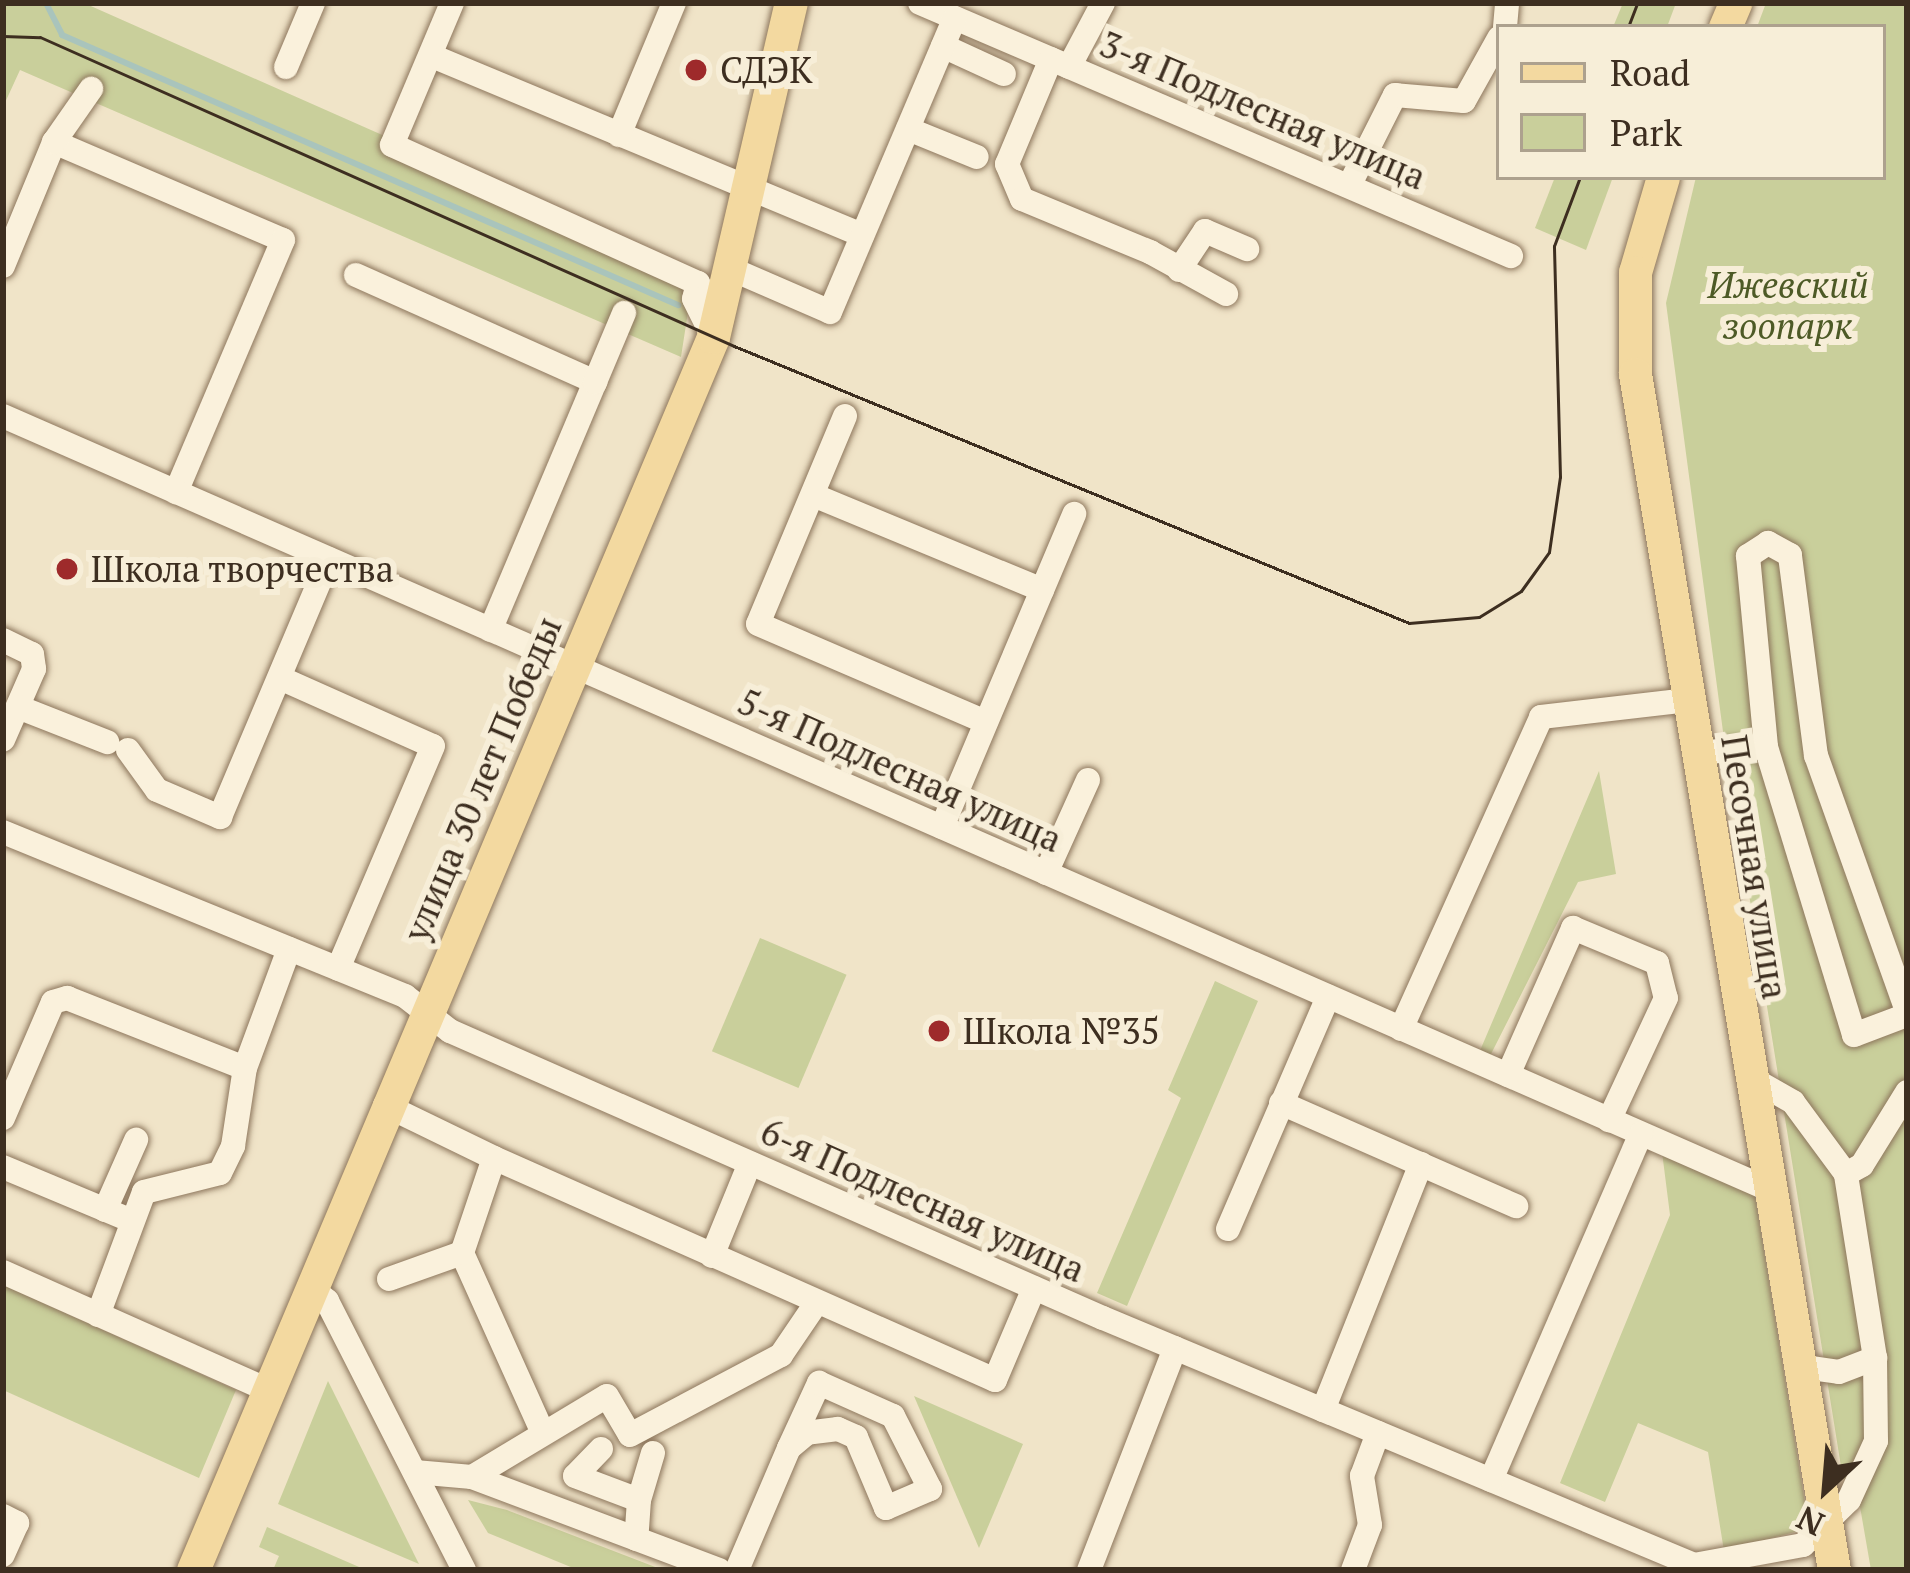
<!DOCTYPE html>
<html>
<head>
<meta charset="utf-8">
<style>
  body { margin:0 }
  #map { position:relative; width:1910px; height:1573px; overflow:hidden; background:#f0e4c8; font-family:"PT Serif",serif }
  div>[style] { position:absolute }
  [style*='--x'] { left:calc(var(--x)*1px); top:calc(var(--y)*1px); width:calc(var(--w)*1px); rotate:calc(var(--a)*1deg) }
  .green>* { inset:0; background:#c9cf9b; transform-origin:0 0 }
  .stream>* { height:6px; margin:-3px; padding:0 3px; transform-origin:3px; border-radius:3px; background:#a9c4bc }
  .roads { filter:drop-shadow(0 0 3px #8d765c) drop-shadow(0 0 3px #8d765c) }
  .minor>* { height:24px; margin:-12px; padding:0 12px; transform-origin:12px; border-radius:12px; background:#faf1dc }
  .major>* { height:33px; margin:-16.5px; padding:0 16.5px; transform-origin:16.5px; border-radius:16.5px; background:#f3d9a0 }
  .tram>* { height:3px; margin:-1.5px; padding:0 1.5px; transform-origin:1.5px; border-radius:1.5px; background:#3d2e20 }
  .dots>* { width:33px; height:33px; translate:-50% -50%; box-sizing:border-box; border:6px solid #f7eed8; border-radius:50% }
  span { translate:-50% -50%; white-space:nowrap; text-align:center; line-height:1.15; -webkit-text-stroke:12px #f7eed8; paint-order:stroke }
  .poi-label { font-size:36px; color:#3d2e20 }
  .left { translate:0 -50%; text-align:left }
  .street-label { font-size:36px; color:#3d2e20 }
  .park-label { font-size:36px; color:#4d5a26; font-style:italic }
  .frame { position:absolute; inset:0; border:6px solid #3d2e20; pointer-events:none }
  .legend { position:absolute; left:1496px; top:24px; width:390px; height:156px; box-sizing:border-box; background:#f7eed8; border:3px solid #ada18e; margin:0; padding:15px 21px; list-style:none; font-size:36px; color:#3d2e20 }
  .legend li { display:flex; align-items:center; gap:24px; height:60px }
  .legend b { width:60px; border:3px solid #ada18e }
  .north { position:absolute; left:1766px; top:1429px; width:120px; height:120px; -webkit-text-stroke:9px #f7eed8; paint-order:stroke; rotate:206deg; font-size:33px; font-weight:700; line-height:48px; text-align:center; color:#3d2e20 }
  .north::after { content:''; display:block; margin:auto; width:42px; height:54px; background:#3d2e20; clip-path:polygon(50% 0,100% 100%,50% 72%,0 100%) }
</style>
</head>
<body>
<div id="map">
  <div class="green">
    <div style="clip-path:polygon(3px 3px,84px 3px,694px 273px,681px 357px,20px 70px,3px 107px)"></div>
    <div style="clip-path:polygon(1623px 3px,1676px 3px,1667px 27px,1613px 27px)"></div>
    <div style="clip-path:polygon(1766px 3px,1907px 3px,1907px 1570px,1871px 1570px,1855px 1478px,1843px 1479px,1724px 739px,1666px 303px,1696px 177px,1883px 177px,1883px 27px,1757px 27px)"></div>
    <div style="clip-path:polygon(1555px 177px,1613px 177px,1586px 250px,1535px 228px)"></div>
    <div style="clip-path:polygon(1599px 771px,1616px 874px,1578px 882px,1489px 1058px,1479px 1053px)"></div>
    <div style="left:760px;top:938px;width:94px;height:123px;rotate:23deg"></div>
    <div style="clip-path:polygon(1215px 981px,1258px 1001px,1127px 1306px,1097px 1293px,1181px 1098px,1168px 1090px)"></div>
    <div style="clip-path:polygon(1662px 1152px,1754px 1190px,1809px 1528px,1724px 1551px,1708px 1452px,1638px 1423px,1605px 1502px,1560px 1483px,1670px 1215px)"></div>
    <div style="clip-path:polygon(3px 1285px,236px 1390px,199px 1478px,3px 1390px)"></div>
    <div style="clip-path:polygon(328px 1381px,419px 1564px,278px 1504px)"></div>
    <div style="clip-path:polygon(914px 1396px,1023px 1444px,979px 1548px,957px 1497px)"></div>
    <div style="clip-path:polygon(468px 1500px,507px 1510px,663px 1570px,578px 1570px,488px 1533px)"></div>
    <div style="clip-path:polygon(267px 1527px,366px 1570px,273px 1570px,279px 1556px,259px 1547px)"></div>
  </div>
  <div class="stream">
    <div style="--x:46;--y:3;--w:36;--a:63"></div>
    <div style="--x:62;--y:35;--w:673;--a:23.67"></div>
  </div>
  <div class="roads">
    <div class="minor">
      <div style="--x:452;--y:3;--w:154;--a:112.9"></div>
      <div style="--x:392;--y:145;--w:336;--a:24.3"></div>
      <div style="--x:698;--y:283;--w:16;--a:104"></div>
      <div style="--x:694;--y:299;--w:42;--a:63.4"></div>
      <div style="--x:920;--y:3;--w:643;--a:23.18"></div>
      <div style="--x:1505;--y:27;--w:24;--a:-85"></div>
      <div style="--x:943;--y:46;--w:67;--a:24.7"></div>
      <div style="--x:432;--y:56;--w:466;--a:22.6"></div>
      <div style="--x:1051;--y:59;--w:114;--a:112.7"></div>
      <div style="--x:1007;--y:164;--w:38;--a:67"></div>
      <div style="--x:1022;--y:199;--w:139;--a:22.5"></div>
      <div style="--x:1150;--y:252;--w:87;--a:28.9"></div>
      <div style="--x:286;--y:67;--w:69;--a:-67.1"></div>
      <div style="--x:1069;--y:67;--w:72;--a:-62"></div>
      <div style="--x:908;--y:129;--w:74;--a:22.1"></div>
      <div style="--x:619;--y:135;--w:143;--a:-67.4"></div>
      <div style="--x:54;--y:142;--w:249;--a:23.2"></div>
      <div style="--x:283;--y:240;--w:274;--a:113"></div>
      <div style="--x:1349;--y:186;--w:102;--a:-63.2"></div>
      <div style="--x:1395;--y:95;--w:69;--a:5"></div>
      <div style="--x:1464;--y:101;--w:72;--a:-60.9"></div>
      <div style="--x:3;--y:266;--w:134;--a:-67.6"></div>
      <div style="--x:54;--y:142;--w:65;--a:-55.1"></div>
      <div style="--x:729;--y:268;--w:110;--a:23.5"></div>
      <div style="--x:830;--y:312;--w:319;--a:-67"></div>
      <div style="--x:1179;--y:270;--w:47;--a:-56.3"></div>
      <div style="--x:1205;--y:231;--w:46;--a:23.2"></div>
      <div style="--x:356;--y:275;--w:262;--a:24.1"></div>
      <div style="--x:595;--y:382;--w:269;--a:112.9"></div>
      <div style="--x:595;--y:382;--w:75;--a:-67.2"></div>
      <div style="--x:3;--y:416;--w:1927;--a:23.65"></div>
      <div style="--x:845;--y:416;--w:225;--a:112.7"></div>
      <div style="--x:758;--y:624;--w:248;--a:23.3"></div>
      <div style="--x:813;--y:495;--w:248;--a:22.5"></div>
      <div style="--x:3;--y:640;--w:32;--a:26"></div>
      <div style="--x:32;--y:654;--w:15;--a:82"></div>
      <div style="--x:34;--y:669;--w:77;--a:113.6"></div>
      <div style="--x:280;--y:678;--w:167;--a:24"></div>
      <div style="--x:433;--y:746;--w:242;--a:113.1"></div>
      <div style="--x:18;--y:707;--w:96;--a:21.5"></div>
      <div style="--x:128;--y:750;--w:49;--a:54.1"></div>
      <div style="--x:157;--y:790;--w:69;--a:23.2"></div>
      <div style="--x:220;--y:817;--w:280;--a:-67.1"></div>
      <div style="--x:1697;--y:753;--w:69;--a:-5"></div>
      <div style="--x:942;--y:827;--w:340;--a:-67.1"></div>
      <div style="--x:3;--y:832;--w:434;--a:22.2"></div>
      <div style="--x:405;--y:996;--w:57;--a:37.9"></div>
      <div style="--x:450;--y:1031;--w:713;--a:23.73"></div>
      <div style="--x:1103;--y:1318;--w:641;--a:22.68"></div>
      <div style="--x:1694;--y:1565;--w:111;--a:-10.4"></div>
      <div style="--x:1803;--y:1545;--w:64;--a:-44.4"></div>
      <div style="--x:1849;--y:1500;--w:65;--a:-65.4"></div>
      <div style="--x:1876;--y:1441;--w:83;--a:-90.7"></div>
      <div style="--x:1875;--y:1358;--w:186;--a:-99"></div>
      <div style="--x:1846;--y:1174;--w:89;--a:-126.4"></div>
      <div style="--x:1793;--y:1102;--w:51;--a:-150.4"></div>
      <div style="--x:1046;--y:873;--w:102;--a:-65.7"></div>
      <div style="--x:1907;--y:1011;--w:271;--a:-109.6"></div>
      <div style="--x:1816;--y:756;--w:203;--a:-97.4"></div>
      <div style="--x:1790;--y:555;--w:25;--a:-151"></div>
      <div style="--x:1768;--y:543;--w:24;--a:147"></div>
      <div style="--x:1748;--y:556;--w:192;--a:84.6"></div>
      <div style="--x:1766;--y:747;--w:301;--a:73"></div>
      <div style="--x:1854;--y:1035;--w:57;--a:-20.7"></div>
      <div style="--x:1401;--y:1029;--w:342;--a:-65.8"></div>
      <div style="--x:1541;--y:717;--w:148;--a:-6.6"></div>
      <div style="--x:1508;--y:1075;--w:161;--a:-66.1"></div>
      <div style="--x:1573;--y:928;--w:91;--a:22.6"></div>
      <div style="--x:1657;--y:963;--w:36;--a:76"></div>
      <div style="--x:1666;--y:998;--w:135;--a:115"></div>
      <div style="--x:1281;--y:1103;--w:257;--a:23.7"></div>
      <div style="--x:385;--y:1105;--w:121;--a:25.9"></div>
      <div style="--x:3;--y:1118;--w:126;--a:-66.7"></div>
      <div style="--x:53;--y:1002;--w:15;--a:-16"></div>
      <div style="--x:67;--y:998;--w:191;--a:21.5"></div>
      <div style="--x:3;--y:1167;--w:140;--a:22.7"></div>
      <div style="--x:1846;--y:1174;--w:18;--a:-29"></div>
      <div style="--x:1862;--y:1165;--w:86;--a:-58.3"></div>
      <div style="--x:105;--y:1210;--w:77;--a:-66.1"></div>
      <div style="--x:1228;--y:1229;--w:253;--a:-66.7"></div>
      <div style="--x:462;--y:1253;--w:195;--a:65.8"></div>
      <div style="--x:712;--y:1256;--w:100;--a:-67.8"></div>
      <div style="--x:3;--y:1272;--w:290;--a:24"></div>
      <div style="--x:389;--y:1279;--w:77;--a:-19.6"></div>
      <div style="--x:462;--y:1253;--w:100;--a:-71.4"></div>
      <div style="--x:494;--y:1158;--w:548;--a:23.9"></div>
      <div style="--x:995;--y:1380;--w:100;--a:-67"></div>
      <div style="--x:310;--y:1287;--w:22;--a:39"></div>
      <div style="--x:327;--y:1301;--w:302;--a:63"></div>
      <div style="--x:98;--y:1315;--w:131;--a:-69.5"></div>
      <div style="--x:144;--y:1192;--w:78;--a:-14"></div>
      <div style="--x:220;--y:1173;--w:30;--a:-64"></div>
      <div style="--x:233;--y:1146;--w:79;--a:-81.3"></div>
      <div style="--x:245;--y:1068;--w:127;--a:-69.7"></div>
      <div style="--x:1797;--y:1366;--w:42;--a:8.1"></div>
      <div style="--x:1839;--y:1372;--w:39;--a:-21"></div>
      <div style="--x:1323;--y:1410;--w:265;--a:-68.3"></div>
      <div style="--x:601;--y:1449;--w:37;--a:134"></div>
      <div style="--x:575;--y:1476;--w:68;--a:20.6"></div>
      <div style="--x:639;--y:1500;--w:39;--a:94"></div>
      <div style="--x:415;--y:1472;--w:57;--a:5"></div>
      <div style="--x:472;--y:1477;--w:264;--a:20.6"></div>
      <div style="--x:472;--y:1477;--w:157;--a:-31"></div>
      <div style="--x:607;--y:1396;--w:45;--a:59.5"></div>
      <div style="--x:630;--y:1435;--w:171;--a:-27.9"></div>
      <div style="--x:781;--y:1355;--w:64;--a:-55.8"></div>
      <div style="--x:1491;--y:1480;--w:377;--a:-66.6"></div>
      <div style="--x:639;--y:1500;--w:49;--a:-73.4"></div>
      <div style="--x:3;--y:1516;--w:16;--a:27"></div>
      <div style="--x:17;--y:1523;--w:35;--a:114"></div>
      <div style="--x:737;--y:1570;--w:133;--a:-66.9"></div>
      <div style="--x:789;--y:1448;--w:72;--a:-65.2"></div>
      <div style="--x:819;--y:1383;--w:81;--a:24"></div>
      <div style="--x:893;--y:1416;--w:82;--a:63.1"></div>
      <div style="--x:930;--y:1489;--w:48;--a:156.6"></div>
      <div style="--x:886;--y:1508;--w:77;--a:-112.9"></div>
      <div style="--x:856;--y:1437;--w:20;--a:-156"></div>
      <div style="--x:838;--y:1429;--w:31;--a:173"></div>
      <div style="--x:807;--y:1433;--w:23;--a:140"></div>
      <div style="--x:1089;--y:1570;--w:238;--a:-68.8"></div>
      <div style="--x:1353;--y:1570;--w:48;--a:-69.3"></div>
      <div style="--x:1370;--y:1525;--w:50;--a:-99.3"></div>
      <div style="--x:1362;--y:1476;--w:46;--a:-69.6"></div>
    </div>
    <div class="major">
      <div style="--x:1725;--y:27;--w:26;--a:-67"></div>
      <div style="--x:1663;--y:177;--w:99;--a:106.4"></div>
      <div style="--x:1635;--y:272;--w:102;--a:90"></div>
      <div style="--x:1635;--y:374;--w:1212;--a:80.55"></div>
      <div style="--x:193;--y:1570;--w:1338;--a:-67.13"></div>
      <div style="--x:713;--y:337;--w:343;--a:-76.9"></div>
    </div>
  </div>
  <div class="tram">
    <div style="--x:1628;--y:27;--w:26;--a:-69"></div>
    <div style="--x:3;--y:36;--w:37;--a:2"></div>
    <div style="--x:40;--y:37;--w:760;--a:24"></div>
    <div style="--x:734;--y:346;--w:730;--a:22.31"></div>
    <div style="--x:1409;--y:623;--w:70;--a:-4.9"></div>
    <div style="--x:1479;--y:617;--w:49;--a:-31.8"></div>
    <div style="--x:1521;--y:591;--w:48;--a:-54.3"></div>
    <div style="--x:1549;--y:552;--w:76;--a:-81.7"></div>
    <div style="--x:1560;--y:477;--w:231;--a:-91.5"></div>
    <div style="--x:1554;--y:246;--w:74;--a:-69.4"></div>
  </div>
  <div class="dots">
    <div style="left:696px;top:70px;background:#9e2a2b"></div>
    <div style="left:67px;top:569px;background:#9e2a2b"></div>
    <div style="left:939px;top:1031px;background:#9e2a2b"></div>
  </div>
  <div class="poi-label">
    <span class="left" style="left:720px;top:70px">СДЭК</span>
    <span class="left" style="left:91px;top:569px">Школа творчества</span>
    <span class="left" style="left:963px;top:1031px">Школа №35</span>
  </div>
  <div class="street-label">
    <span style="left:1263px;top:110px;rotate:23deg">3-я Подлесная улица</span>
    <span style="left:900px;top:770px;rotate:24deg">5-я Подлесная улица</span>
    <span style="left:482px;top:779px;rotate:-67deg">улица 30 лет Победы</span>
    <span style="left:1755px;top:867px;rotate:81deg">Песочная улица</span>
    <span style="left:923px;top:1200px;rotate:24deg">6-я Подлесная улица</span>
  </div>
  <div class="park-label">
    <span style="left:1788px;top:305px">Ижевский<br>зоопарк</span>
  </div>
  <div class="frame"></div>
  <ul class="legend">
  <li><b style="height:15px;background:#f3d9a0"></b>Road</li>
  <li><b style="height:33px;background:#c9cf9b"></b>Park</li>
  </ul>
  <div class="north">N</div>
</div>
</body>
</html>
